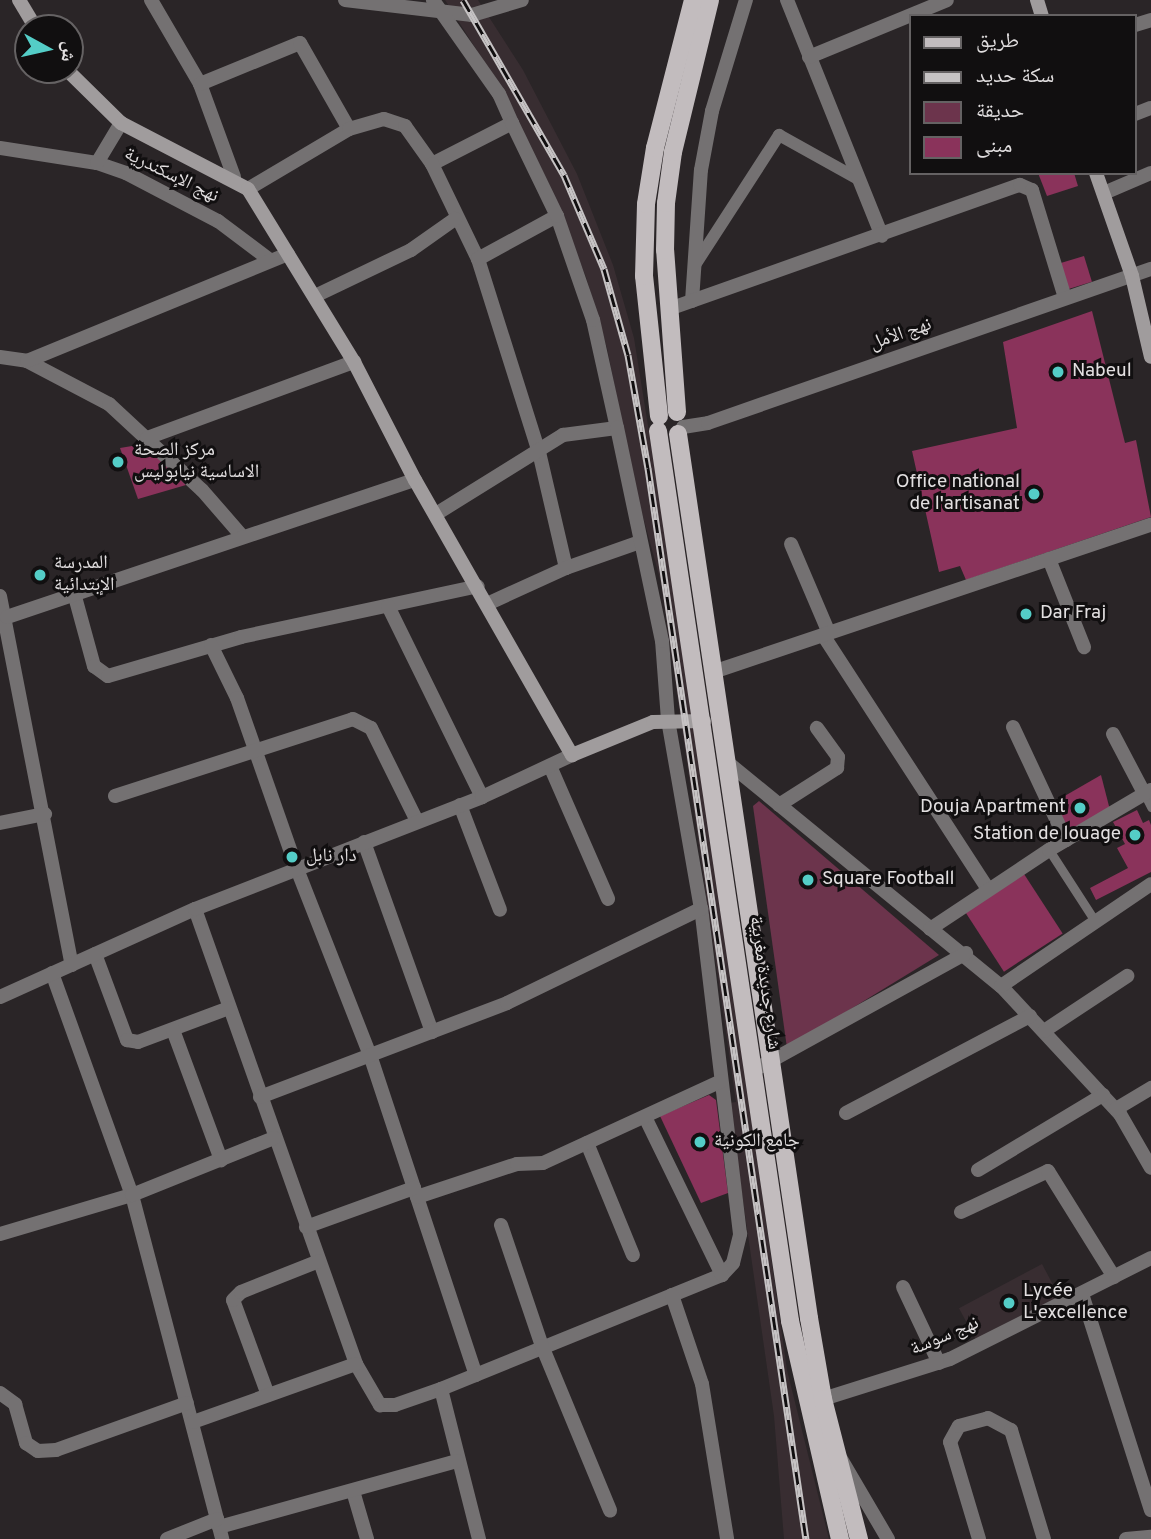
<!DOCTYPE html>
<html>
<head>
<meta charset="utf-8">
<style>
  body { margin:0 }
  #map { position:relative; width:1151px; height:1539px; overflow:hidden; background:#2a2527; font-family:Overpass,"Noto Naskh Arabic",sans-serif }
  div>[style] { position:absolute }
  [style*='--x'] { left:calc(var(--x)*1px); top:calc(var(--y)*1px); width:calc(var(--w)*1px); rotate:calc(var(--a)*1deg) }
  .built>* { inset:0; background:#382d31; transform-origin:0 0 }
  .green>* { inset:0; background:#6c344c }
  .building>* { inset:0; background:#8a335b; transform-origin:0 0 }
  .service>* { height:9px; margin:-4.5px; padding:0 4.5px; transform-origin:4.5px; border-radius:4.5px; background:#747172 }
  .pedestrian>* { height:12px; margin:-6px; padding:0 6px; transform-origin:6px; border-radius:6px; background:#747172 }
  .minor>* { height:14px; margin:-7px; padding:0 7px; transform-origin:7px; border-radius:7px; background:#747172 }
  .secondary>* { height:14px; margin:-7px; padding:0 7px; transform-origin:7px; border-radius:7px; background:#a09c9d }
  .primary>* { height:18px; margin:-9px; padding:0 9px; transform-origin:9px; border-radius:9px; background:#c2bcbe }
  .rail>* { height:7px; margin-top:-3.5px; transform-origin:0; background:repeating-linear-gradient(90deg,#110f10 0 13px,#c6c3c4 0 26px); box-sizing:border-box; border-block:2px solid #c6c3c4 }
  .dots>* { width:19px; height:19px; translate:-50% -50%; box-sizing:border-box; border:4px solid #110f10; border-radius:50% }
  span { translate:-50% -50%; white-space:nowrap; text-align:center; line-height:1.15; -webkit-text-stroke:6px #110f10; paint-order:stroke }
  .street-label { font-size:19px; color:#e2dfe0 }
  .poi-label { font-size:19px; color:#e2dfe0 }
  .left { translate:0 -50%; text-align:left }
  .right { translate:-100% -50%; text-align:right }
  .legend { position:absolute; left:909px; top:14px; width:228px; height:161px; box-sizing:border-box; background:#110f10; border:2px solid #656263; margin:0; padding:9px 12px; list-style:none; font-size:21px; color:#e2dfe0 }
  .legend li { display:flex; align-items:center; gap:14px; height:35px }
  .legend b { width:35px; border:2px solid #656263 }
  .north { position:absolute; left:14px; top:14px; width:70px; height:70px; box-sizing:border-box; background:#110f10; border:2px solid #656263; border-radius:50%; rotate:98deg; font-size:19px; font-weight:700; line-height:28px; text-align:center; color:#e2dfe0 }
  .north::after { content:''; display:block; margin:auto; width:24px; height:32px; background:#54cdc7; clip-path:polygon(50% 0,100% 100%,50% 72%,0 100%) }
</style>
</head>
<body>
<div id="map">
  <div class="built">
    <div style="clip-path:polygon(445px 0,478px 0,523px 70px,577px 174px,613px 265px,634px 338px,699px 745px,787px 1370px,829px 1539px,784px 1539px,774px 1416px,729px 1103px,736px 1102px,661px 583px,635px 487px,607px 348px,586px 277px,550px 186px,500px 87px)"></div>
    <div style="left:1042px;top:1264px;width:38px;height:94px;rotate:62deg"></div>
  </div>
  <div class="green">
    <div style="clip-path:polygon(759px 801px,939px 955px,787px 1048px,753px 806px)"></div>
  </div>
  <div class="building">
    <div style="clip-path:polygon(1038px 173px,1074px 173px,1078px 186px,1047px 196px)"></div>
    <div style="left:1084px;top:256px;width:27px;height:26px;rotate:73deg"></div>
    <div style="clip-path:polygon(1092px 311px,1125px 443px,1136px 440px,1151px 517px,966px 580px,960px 566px,939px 572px,912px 451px,1017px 428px,1003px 342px)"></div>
    <div style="clip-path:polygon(144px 444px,186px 485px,138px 499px,120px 448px)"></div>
    <div style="clip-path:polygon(1101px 775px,1110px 810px,1068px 838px,1049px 805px)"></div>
    <div style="clip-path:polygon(1137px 810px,1143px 823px,1149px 820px,1151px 825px,1151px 872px,1096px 900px,1090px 888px,1128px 868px,1117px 848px,1125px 844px,1113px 822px)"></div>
    <div style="left:1024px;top:874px;width:71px;height:70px;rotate:57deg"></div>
    <div style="clip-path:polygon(709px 1095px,716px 1100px,728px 1193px,701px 1203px,660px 1116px)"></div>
  </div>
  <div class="service">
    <div style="--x:1144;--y:793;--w:16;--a:63"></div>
    <div style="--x:1049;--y:850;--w:85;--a:57.1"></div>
  </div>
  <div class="pedestrian">
    <div style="--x:695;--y:265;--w:155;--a:-57.1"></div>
    <div style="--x:779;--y:135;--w:90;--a:29.1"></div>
  </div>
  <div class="minor">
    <div style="--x:151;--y:0;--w:97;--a:59.7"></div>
    <div style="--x:200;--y:84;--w:99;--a:69.9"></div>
    <div style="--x:345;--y:0;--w:128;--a:6.7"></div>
    <div style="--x:472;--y:15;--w:52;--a:-16.7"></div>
    <div style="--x:787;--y:0;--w:254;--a:68.1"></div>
    <div style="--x:1135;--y:25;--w:17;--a:-17"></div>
    <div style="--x:809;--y:57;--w:149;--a:-22.4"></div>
    <div style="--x:200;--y:84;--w:108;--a:-22.3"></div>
    <div style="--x:300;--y:43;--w:99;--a:60.3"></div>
    <div style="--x:1135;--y:114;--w:17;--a:-21"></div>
    <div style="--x:0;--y:148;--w:98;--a:8.8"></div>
    <div style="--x:97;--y:163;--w:31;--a:19"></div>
    <div style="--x:126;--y:173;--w:104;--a:27.6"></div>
    <div style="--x:218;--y:221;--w:65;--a:36.9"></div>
    <div style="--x:97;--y:163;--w:47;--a:-59"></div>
    <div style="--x:432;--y:164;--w:90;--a:-27.1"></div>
    <div style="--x:512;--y:123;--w:32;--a:-114"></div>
    <div style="--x:499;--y:94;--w:115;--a:-125.1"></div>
    <div style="--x:248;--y:189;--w:117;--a:-30.7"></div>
    <div style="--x:349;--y:129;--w:36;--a:-16"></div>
    <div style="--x:384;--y:119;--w:22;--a:18"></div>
    <div style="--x:405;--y:126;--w:47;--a:54.6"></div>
    <div style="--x:432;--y:164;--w:106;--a:64.2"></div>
    <div style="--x:478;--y:259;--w:202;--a:72.5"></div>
    <div style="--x:539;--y:452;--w:119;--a:76.9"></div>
    <div style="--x:566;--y:568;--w:87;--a:155.5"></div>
    <div style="--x:1104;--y:193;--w:51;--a:-23.1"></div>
    <div style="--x:478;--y:259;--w:90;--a:-28.6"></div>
    <div style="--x:315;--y:296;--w:106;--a:-25.6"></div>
    <div style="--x:411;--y:250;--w:54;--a:-35.2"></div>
    <div style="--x:692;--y:301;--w:131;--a:-86.1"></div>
    <div style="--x:701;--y:170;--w:60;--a:-79.4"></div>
    <div style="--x:712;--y:111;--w:116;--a:-73"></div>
    <div style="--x:669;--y:309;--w:372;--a:-19.5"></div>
    <div style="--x:1020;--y:185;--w:13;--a:23"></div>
    <div style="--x:1032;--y:190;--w:113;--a:73"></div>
    <div style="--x:0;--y:357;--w:27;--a:8"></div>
    <div style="--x:27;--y:361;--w:93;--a:27.7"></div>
    <div style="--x:109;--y:404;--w:127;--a:42.8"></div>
    <div style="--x:202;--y:490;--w:61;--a:49"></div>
    <div style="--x:27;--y:361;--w:282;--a:-22.3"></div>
    <div style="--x:683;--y:427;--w:25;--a:-9"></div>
    <div style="--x:708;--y:423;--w:469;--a:-19.2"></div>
    <div style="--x:147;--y:438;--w:221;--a:-20.2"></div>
    <div style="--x:436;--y:514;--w:150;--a:-31.9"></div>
    <div style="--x:563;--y:435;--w:54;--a:-7.4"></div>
    <div style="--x:617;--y:428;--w:111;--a:-102.5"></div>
    <div style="--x:593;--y:320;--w:110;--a:-109.1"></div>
    <div style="--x:557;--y:216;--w:103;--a:-115.8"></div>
    <div style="--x:791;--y:544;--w:97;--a:66.9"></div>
    <div style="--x:1049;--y:559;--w:95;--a:68.3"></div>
    <div style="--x:566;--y:568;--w:78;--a:-19.4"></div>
    <div style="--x:74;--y:593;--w:76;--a:74.7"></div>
    <div style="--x:94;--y:666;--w:17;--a:36"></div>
    <div style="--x:108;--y:676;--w:139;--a:-16.3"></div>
    <div style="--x:241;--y:637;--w:242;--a:-12.1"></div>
    <div style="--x:0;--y:596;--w:376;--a:79"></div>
    <div style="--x:388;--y:606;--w:213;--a:63.8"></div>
    <div style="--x:7;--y:617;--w:430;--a:-18.6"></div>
    <div style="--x:823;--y:635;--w:303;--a:57"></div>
    <div style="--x:211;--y:645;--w:59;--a:63.9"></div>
    <div style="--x:237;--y:698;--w:181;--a:70.7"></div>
    <div style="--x:297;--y:869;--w:203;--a:68.6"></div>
    <div style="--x:371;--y:1058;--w:334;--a:71.7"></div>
    <div style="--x:713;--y:672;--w:462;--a:-18.6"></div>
    <div style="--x:1013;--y:727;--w:125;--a:64.9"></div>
    <div style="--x:1113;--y:734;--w:67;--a:62.3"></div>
    <div style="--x:727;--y:762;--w:354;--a:39.3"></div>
    <div style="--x:1001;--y:986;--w:175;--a:47.1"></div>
    <div style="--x:1120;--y:1114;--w:62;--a:60.1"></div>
    <div style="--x:550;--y:766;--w:145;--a:66.4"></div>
    <div style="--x:115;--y:796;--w:250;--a:-17.9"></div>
    <div style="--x:353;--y:719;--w:20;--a:27"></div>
    <div style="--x:371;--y:728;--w:104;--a:63.7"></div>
    <div style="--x:460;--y:805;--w:112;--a:69.1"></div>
    <div style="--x:779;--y:805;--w:69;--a:-32.5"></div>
    <div style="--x:837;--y:768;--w:11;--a:-85"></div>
    <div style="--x:838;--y:757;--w:36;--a:-126"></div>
    <div style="--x:0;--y:823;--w:46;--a:-11.3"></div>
    <div style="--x:364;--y:842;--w:202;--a:70.3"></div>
    <div style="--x:195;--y:909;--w:483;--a:70.5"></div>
    <div style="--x:356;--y:1364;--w:48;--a:59.7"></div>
    <div style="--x:380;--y:1405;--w:15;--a:0"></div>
    <div style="--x:395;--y:1405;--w:49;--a:-19.2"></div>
    <div style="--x:441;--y:1389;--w:303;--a:-22.1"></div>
    <div style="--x:722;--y:1275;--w:16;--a:-47"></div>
    <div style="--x:733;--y:1263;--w:30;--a:-76"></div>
    <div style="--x:740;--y:1234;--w:327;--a:-96.8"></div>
    <div style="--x:701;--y:909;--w:192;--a:-99.9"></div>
    <div style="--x:668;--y:720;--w:79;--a:-94.3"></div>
    <div style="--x:662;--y:641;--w:218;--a:-101.9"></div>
    <div style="--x:930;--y:929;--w:143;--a:-33.6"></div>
    <div style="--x:1049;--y:850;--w:118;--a:-30.5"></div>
    <div style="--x:95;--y:954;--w:92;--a:69.6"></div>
    <div style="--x:127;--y:1040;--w:11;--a:10"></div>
    <div style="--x:138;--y:1042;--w:97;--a:-20.5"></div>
    <div style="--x:52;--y:973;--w:236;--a:70.2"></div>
    <div style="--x:132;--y:1195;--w:356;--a:75.3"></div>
    <div style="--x:1001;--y:986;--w:181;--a:-34.2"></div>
    <div style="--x:0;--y:997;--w:214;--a:-24.3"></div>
    <div style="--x:195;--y:909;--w:308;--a:-21.3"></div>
    <div style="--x:482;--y:797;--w:99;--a:-25"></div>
    <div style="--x:173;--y:1030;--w:139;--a:69.7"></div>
    <div style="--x:1044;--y:1031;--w:100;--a:-33.5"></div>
    <div style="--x:756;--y:1069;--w:240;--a:-28.9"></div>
    <div style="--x:260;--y:1097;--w:264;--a:-20.8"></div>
    <div style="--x:507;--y:1003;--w:216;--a:-25.9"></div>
    <div style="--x:1116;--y:1109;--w:41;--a:-31"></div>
    <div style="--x:846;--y:1113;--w:208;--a:-27.8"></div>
    <div style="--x:645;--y:1117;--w:176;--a:64"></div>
    <div style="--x:587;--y:1143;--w:121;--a:67.7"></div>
    <div style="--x:978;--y:1170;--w:146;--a:-31"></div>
    <div style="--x:417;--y:1197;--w:105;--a:-18.3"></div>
    <div style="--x:517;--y:1164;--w:26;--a:-2"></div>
    <div style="--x:543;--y:1163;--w:196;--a:-24.7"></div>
    <div style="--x:961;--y:1212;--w:96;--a:-25.2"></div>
    <div style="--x:1048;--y:1171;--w:125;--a:58.1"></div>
    <div style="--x:501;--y:1225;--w:128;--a:71.3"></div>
    <div style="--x:542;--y:1346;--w:178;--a:67.5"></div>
    <div style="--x:306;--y:1227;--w:115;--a:-19.9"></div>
    <div style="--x:0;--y:1234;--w:138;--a:-16.5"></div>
    <div style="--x:132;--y:1195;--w:153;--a:-21.9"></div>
    <div style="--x:903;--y:1287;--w:84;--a:64.7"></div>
    <div style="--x:1082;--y:1294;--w:227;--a:72.3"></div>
    <div style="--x:672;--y:1295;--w:94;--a:71.4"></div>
    <div style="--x:702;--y:1384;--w:157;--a:80.8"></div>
    <div style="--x:441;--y:1389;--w:155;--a:75.8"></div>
    <div style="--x:0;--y:1393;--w:19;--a:36"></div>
    <div style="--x:15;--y:1404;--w:41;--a:74.2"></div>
    <div style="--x:26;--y:1443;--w:14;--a:34"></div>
    <div style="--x:38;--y:1451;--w:18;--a:-3"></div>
    <div style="--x:56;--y:1450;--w:139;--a:-19.7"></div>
    <div style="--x:268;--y:1395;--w:101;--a:-110.2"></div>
    <div style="--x:233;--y:1300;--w:11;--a:-45"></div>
    <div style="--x:241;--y:1292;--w:84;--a:-21.7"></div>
    <div style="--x:823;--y:1399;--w:133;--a:-17.5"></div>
    <div style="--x:950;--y:1359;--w:225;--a:-26.7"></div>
    <div style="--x:193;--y:1422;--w:173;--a:-19.6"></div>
    <div style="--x:841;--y:1459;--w:93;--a:59.6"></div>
    <div style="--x:353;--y:1491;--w:50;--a:73.7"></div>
    <div style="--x:219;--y:1527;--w:247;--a:-15.5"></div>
    <div style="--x:167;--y:1539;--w:54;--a:-21.8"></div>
    <div style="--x:979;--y:1539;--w:101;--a:-106.6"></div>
    <div style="--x:950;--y:1442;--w:18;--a:-61"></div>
    <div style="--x:959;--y:1426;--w:30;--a:-15"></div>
    <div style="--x:988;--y:1418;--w:26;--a:28"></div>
    <div style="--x:1011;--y:1430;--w:114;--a:73.2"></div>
    <div style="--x:1126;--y:1539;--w:25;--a:-5"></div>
  </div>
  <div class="secondary">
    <div style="--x:19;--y:0;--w:33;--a:59"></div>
    <div style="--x:1037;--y:0;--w:17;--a:73"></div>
    <div style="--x:67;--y:70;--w:76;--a:44.5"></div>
    <div style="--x:121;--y:123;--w:143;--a:27.5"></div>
    <div style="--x:248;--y:189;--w:203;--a:58.5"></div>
    <div style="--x:354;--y:362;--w:133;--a:62.7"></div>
    <div style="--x:415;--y:480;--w:317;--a:60.3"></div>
    <div style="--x:572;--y:755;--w:87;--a:-22.2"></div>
    <div style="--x:653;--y:722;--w:51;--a:-1.1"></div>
    <div style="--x:1096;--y:173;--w:109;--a:70.7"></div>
    <div style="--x:1132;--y:276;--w:83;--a:76.8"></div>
  </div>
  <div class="primary">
    <div style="--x:677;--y:412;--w:162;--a:-94.2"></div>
    <div style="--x:665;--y:250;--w:47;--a:-88.8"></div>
    <div style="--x:666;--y:203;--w:51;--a:-82.2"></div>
    <div style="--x:673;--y:152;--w:156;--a:-76.3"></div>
    <div style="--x:659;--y:416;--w:141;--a:-96.1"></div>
    <div style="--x:644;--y:276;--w:72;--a:-88.4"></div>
    <div style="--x:646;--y:204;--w:57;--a:-80.9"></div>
    <div style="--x:655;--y:148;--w:153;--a:-75.6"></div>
    <div style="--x:658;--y:431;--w:900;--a:81.56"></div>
    <div style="--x:790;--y:1321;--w:224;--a:77.1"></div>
    <div style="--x:678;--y:434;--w:894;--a:81.57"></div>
    <div style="--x:809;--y:1318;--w:82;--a:80.2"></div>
    <div style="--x:823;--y:1399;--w:145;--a:75.6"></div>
  </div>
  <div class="rail">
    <div style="--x:463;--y:0;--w:202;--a:60"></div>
    <div style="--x:564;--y:175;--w:102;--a:66.9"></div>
    <div style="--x:604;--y:269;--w:89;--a:74.4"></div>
    <div style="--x:628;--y:355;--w:115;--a:80"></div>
    <div style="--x:648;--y:468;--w:1083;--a:81.61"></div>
  </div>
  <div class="dots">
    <div style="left:1058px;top:372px;background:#54cdc7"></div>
    <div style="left:118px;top:462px;background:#54cdc7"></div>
    <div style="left:1034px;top:494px;background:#54cdc7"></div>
    <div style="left:40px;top:575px;background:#54cdc7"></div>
    <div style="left:1026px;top:614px;background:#54cdc7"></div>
    <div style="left:1080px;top:808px;background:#54cdc7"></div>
    <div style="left:1135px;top:835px;background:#54cdc7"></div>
    <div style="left:292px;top:857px;background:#54cdc7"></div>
    <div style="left:808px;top:880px;background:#54cdc7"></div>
    <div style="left:700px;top:1142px;background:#54cdc7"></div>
    <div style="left:1009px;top:1303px;background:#54cdc7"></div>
  </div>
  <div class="street-label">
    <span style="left:171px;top:176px;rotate:26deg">نهج الإسكندرية</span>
    <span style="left:901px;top:335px;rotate:-19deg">نهج الأمل</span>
    <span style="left:764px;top:983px;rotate:82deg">شارع جديدة مغربية</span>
    <span style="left:945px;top:1337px;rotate:-23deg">نهج سوسة</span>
  </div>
  <div class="poi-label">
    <span class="left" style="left:1072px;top:372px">Nabeul</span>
    <span class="left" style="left:134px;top:462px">مركز الصحة<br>الاساسية نيابوليس</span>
    <span class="right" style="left:1020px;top:494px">Office national<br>de l'artisanat</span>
    <span class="left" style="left:54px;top:575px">المدرسة<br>الإبتدائية</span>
    <span class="left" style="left:1040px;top:614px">Dar Fraj</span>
    <span class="right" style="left:1066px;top:808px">Douja Apartment</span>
    <span class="right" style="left:1121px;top:835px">Station de louage</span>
    <span class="left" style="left:306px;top:857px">دار نابل</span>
    <span class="left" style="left:822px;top:880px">Square Football</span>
    <span class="left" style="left:714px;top:1142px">جامع الكونية</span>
    <span class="left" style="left:1023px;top:1303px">Lycée<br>L'excellence</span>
  </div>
  <ul class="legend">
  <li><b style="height:9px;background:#c2bcbe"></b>طريق</li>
  <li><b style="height:9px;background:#c6c3c4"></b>سكة حديد</li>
  <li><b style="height:19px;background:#6c344c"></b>حديقة</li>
  <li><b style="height:19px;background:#8a335b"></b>مبنى</li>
  </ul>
  <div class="north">ش</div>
</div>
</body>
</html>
